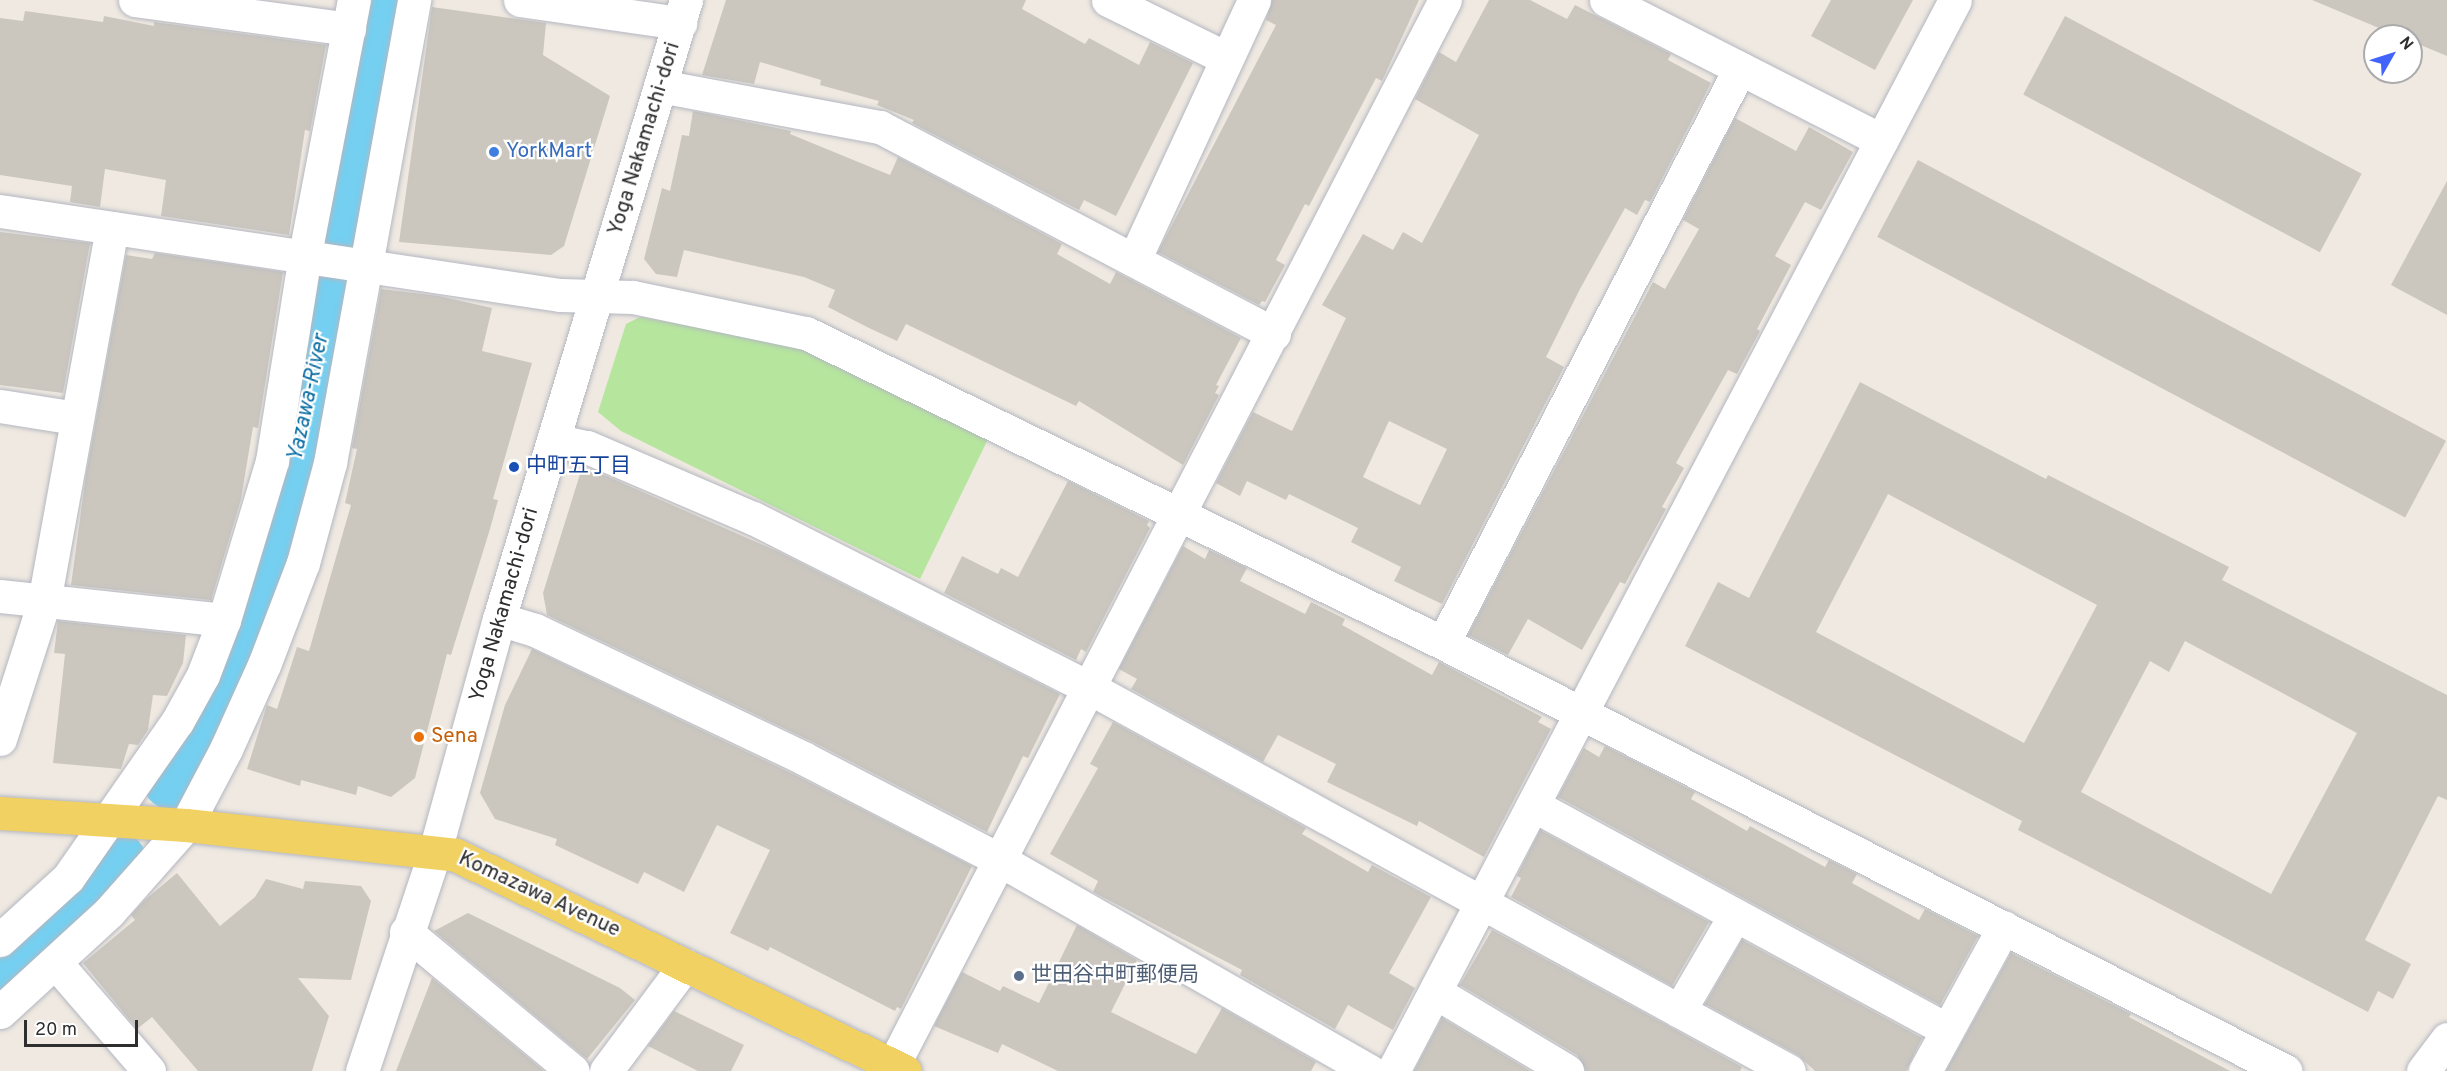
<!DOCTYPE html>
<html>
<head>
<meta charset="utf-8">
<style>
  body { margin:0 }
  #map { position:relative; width:2447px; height:1071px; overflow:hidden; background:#efe9e1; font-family:Overpass,"Noto Sans JP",sans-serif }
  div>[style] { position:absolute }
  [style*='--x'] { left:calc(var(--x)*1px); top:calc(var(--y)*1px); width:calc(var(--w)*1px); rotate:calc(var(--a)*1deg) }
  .green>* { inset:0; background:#b6e59e }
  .river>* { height:68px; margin:-34px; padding:0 34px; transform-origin:34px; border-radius:34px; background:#75cff0 }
  .building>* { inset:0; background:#cbc7bf; transform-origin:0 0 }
  .roads { filter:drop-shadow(0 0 2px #b4b7c1) drop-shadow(0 0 2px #b4b7c1) }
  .minor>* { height:33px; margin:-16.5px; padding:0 16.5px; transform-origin:16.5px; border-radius:16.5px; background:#fff }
  .major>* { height:33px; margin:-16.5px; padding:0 16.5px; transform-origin:16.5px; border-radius:16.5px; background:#f2d163 }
  .dots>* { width:16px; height:16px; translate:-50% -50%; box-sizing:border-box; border:3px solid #fff; border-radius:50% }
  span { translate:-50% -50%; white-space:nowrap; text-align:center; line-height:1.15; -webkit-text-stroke:4.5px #fff; paint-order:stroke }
  .street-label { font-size:21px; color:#2e2e2e }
  .shop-label { font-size:21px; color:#366cbe }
  .left { translate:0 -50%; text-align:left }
  .transit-label { font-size:21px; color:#164399 }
  .food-label { font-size:21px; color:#c56008 }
  .service-label { font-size:21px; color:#4e5e75 }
  .water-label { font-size:22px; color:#0d6fa3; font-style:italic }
  .north { position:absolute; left:2363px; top:24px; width:60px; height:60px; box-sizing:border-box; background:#fff; border:2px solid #ababab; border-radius:50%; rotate:51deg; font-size:16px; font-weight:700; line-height:24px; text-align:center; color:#2e2e2e }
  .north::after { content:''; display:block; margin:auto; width:21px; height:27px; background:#4264fb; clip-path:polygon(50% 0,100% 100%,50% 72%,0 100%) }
  .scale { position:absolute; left:24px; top:1020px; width:114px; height:27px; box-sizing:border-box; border:3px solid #2e2e2e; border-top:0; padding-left:8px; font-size:18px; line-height:21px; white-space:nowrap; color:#2e2e2e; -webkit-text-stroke:4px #fff; paint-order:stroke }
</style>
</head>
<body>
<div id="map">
  <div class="green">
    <div style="clip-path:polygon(640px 317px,807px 346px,990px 435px,920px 579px,621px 431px,598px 412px,626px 324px)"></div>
  </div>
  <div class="river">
    <div style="--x:175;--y:777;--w:141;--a:-62.2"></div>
    <div style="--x:241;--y:652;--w:106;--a:-71.2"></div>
    <div style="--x:275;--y:552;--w:264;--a:-77.5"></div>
    <div style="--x:332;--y:294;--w:299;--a:-80"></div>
    <div style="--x:0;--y:971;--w:156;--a:-43.2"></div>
  </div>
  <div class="building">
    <div style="clip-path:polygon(726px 0,1026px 0,1022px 9px,1085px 44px,1089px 38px,1139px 65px,1150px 42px,1193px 63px,1116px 216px,1084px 200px,1079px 210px,912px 123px,914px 120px,877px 105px,879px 101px,820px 85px,821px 80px,760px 62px,754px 84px,702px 75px)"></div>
    <div style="clip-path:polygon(1272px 0,1419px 0,1382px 81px,1376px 78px,1309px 206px,1305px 204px,1276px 260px,1285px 265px,1265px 302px,1262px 301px,1259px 305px,1158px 252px,1276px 25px,1266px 20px)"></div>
    <div style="clip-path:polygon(evenodd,1489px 0,1530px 0,1567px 19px,1575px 5px,1671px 54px,1668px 60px,1711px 83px,1650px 202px,1645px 200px,1637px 215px,1625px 208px,1580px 289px,1546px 357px,1564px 367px,1442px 604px,1394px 581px,1401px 567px,1351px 542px,1358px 528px,1289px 494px,1286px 500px,1247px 481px,1240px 496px,1216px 483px,1253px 412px,1292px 431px,1346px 318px,1322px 305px,1363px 234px,1393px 250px,1403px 232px,1422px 243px,1479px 135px,1415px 99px,1439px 52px,1456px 62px,1489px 0,1389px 421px,1447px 449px,1420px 505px,1363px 477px,1389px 421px)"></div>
    <div style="clip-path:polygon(1831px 0,1913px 0,1875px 70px,1811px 36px)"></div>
    <div style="clip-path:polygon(2312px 0,2447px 0,2447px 56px,2411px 41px,2411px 36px,2398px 36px)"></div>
    <div style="clip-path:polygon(432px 7px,546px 23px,543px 55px,610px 96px,564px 246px,551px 255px,399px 242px)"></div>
    <div style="clip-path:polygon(25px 11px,103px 22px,104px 16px,154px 26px,154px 22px,326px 45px,310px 131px,305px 130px,289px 235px,161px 216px,166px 180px,105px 169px,100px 207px,70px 202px,72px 186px,0 175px,0 18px,23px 21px)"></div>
    <div style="left:2065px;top:16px;width:336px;height:89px;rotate:28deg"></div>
    <div style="clip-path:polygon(693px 111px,791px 131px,790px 134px,890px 175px,898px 157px,1062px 244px,1057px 254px,1110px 284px,1116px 272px,1241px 338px,1216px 385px,1219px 386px,1215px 393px,1219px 395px,1183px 465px,1079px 401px,1076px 406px,906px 324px,897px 341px,869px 328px,828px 307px,835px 290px,804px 277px,684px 250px,677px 277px,656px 274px,644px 259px,662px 188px,670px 191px,682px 135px,689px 136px)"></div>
    <div style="clip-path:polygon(1735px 118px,1796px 151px,1809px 127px,1853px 152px,1821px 210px,1805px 202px,1775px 256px,1791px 265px,1757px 329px,1760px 331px,1737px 374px,1728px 370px,1676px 463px,1684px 468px,1662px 507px,1666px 509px,1625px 584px,1620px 582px,1582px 650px,1528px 619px,1508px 655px,1468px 635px,1653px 282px,1665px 289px,1699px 229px,1683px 220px)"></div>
    <div style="left:1918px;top:160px;width:598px;height:87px;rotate:28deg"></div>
    <div style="clip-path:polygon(2447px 181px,2447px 315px,2391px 285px)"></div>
    <div style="clip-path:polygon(0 232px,90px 243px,63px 393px,0 385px)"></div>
    <div style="clip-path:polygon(155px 253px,283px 272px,258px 428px,253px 427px,241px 499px,211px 600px,71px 585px,86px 475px,126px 255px,152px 259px)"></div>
    <div style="clip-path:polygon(381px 289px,439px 296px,492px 308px,482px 351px,532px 363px,493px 499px,498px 500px,490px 529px,451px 655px,447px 654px,415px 778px,391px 797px,358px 786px,356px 795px,301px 780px,300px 786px,247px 769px,267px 705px,277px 709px,297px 647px,309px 651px,351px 505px,345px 503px,357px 449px,352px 448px)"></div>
    <div style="clip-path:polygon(evenodd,1860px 382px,2046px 479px,2048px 475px,2229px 567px,2222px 580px,2447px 695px,2447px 800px,2438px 796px,2365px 940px,2411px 964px,2393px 999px,2378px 991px,2368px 1012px,2018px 830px,2022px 821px,1685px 646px,1718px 582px,1749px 598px,1860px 382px,1888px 494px,2097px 605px,2024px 743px,1816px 632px,1888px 494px,1860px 382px,2185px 641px,2357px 733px,2271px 894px,2081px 792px,2150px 661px,2169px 672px,2185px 641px)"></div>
    <div style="clip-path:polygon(588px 468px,779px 552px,1060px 694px,1028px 758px,1023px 756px,987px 832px,813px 742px,547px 615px,543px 593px,580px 474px)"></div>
    <div style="clip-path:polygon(1068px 481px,1149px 521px,1147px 525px,1150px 528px,1086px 652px,1081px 649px,1076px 660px,944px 593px,962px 556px,998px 574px,1001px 568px,1018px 577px)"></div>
    <div style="clip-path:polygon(1183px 546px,1205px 559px,1209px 550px,1247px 568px,1240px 581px,1305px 614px,1311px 602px,1345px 619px,1342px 625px,1432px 675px,1439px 662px,1542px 717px,1538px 722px,1551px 729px,1484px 857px,1419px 821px,1417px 826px,1327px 782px,1336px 764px,1278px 735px,1263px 762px,1131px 689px,1137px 679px,1119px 669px)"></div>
    <div style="clip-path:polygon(58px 621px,186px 635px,183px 663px,167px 696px,153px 695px,148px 730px,138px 745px,129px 744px,121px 769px,53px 763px,65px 654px,54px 653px)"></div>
    <div style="clip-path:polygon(532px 649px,797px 776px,972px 866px,901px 1009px,897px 1007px,895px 1011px,770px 947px,768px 951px,730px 933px,770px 850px,717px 825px,684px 892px,644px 872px,638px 884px,555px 845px,557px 839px,495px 819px,480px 793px,505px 705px)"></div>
    <div style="clip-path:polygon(1113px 722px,1306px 828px,1302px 834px,1368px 872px,1372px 865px,1431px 897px,1389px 973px,1415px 988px,1393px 1030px,1348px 1005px,1335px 1029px,1240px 975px,1242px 970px,1093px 892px,1098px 881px,1050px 854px,1098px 768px,1090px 764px)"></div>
    <div style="clip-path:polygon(1605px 746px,1695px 792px,1691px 799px,1747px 831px,1750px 826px,1825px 867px,1829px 860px,1857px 874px,1852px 883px,1919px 920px,1925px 909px,1978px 936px,1940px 1005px,1558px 797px,1584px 748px,1599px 757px)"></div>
    <div style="clip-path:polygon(1540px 830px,1709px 922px,1672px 986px,1511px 897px,1521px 878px,1517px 876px)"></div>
    <div style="clip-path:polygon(177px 873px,220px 926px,255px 897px,266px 879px,303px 889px,305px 881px,361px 886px,371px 901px,351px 980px,298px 978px,329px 1016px,312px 1071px,198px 1071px,152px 1017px,137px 1029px,83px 963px,135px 920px,131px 915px,146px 899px)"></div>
    <div style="clip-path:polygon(468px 913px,620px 988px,635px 1000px,587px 1059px,434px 931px)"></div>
    <div style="clip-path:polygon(1077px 925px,1137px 960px,1111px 1012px,1196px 1054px,1222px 1008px,1316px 1062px,1311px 1071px,1058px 1071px,1002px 1044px,998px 1053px,934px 1026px,962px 972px,1000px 991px,1003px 986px,1039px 1003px)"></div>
    <div style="clip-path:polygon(1492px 930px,1670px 1027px,1742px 1067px,1740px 1071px,1586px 1071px,1577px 1055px,1460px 985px)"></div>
    <div style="clip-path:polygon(1742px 940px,1922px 1038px,1906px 1071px,1815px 1071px,1798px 1055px,1705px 1004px)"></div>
    <div style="clip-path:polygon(2011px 953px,2131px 1014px,2129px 1017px,2230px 1071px,1946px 1071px)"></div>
    <div style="clip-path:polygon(432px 978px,544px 1071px,396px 1071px)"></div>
    <div style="clip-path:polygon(674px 1011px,744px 1045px,731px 1071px,698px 1071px,648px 1046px)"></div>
    <div style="clip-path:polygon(1442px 1018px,1530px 1071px,1414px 1071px)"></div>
  </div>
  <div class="roads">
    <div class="minor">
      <div style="--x:135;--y:0;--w:216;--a:7.7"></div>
      <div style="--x:520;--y:0;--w:162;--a:8.2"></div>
      <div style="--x:1108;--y:0;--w:131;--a:26.2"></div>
      <div style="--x:1606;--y:0;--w:309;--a:27"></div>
      <div style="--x:660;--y:86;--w:224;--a:10.6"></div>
      <div style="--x:880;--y:127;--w:445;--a:27.7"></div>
      <div style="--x:0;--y:211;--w:566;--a:8.53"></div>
      <div style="--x:560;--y:295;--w:73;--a:1.6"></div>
      <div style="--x:633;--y:297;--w:177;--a:11.8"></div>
      <div style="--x:806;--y:333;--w:708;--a:25.95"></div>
      <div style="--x:1443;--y:643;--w:945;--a:26.94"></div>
      <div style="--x:1134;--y:260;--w:286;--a:-65.2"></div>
      <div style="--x:0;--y:406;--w:77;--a:9"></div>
      <div style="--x:553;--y:440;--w:35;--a:12"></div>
      <div style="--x:587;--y:447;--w:181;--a:23.2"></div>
      <div style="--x:753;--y:518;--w:375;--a:26.8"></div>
      <div style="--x:1088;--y:687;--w:799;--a:28.71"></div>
      <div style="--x:0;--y:596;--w:225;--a:6.1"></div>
      <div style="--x:499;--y:619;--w:38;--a:17"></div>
      <div style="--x:535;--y:630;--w:299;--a:25.5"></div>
      <div style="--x:805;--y:759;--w:217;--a:27.4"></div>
      <div style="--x:998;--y:859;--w:428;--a:29.7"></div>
      <div style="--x:1443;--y:643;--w:647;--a:-62.68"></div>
      <div style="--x:0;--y:739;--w:144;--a:-72.2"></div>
      <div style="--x:44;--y:602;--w:380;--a:-79.7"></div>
      <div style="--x:1533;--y:805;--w:471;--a:28.5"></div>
      <div style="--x:406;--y:932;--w:217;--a:39.8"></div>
      <div style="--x:0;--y:940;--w:92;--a:-42.4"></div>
      <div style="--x:68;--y:878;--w:190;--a:-55.1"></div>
      <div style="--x:177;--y:722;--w:54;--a:-61"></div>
      <div style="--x:203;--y:675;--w:59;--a:-69.1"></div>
      <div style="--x:224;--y:620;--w:166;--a:-73.2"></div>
      <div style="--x:272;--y:461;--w:210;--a:-80.9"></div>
      <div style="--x:305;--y:254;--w:259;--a:-79.1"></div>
      <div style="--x:55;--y:962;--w:144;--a:49.2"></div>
      <div style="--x:1435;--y:992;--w:154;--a:30.9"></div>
      <div style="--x:1679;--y:1011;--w:111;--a:-59.7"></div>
      <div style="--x:0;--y:1012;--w:148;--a:-42.5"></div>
      <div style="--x:109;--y:912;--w:116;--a:-48.5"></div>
      <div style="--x:186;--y:825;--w:86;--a:-62.2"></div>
      <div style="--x:226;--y:749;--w:92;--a:-65.7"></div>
      <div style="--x:264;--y:665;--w:109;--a:-69.1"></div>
      <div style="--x:303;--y:563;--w:104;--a:-74.9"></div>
      <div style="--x:330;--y:463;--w:471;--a:-79.7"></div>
      <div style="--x:362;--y:1071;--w:232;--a:-71.6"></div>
      <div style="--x:435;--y:851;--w:241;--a:-74.6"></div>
      <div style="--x:499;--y:619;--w:647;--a:-73.19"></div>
      <div style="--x:606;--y:1071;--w:132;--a:-53.3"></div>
      <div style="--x:890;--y:1071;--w:1206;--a:-62.61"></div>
      <div style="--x:1393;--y:1071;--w:1209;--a:-62.31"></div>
      <div style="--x:1925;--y:1071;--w:164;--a:-61.3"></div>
      <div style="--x:2423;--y:1071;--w:40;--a:-53"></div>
    </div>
    <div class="major">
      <div style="--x:0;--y:813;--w:186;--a:3.7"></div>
      <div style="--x:186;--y:825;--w:272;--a:6.3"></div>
      <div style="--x:456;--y:855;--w:498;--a:25.7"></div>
    </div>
  </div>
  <div class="dots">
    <div style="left:494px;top:152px;background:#3f7fe0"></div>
    <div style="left:514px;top:467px;background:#1a4fb4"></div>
    <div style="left:419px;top:737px;background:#e8710a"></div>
    <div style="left:1019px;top:976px;background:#5c6f8a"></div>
  </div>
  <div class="street-label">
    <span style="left:645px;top:139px;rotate:-73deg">Yoga Nakamachi-dori</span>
    <span style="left:505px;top:605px;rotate:-74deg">Yoga Nakamachi-dori</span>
    <span style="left:539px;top:895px;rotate:25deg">Komazawa Avenue</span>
  </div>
  <div class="shop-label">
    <span class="left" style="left:506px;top:152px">YorkMart</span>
  </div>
  <div class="transit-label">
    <span class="left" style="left:526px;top:467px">中町五丁目</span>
  </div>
  <div class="food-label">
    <span class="left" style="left:431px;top:737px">Sena</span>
  </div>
  <div class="service-label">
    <span class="left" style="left:1031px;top:976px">世田谷中町郵便局</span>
  </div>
  <div class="water-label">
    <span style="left:309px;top:398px;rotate:-78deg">Yazawa-River</span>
  </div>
  <div class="north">N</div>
  <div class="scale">20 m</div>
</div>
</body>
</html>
